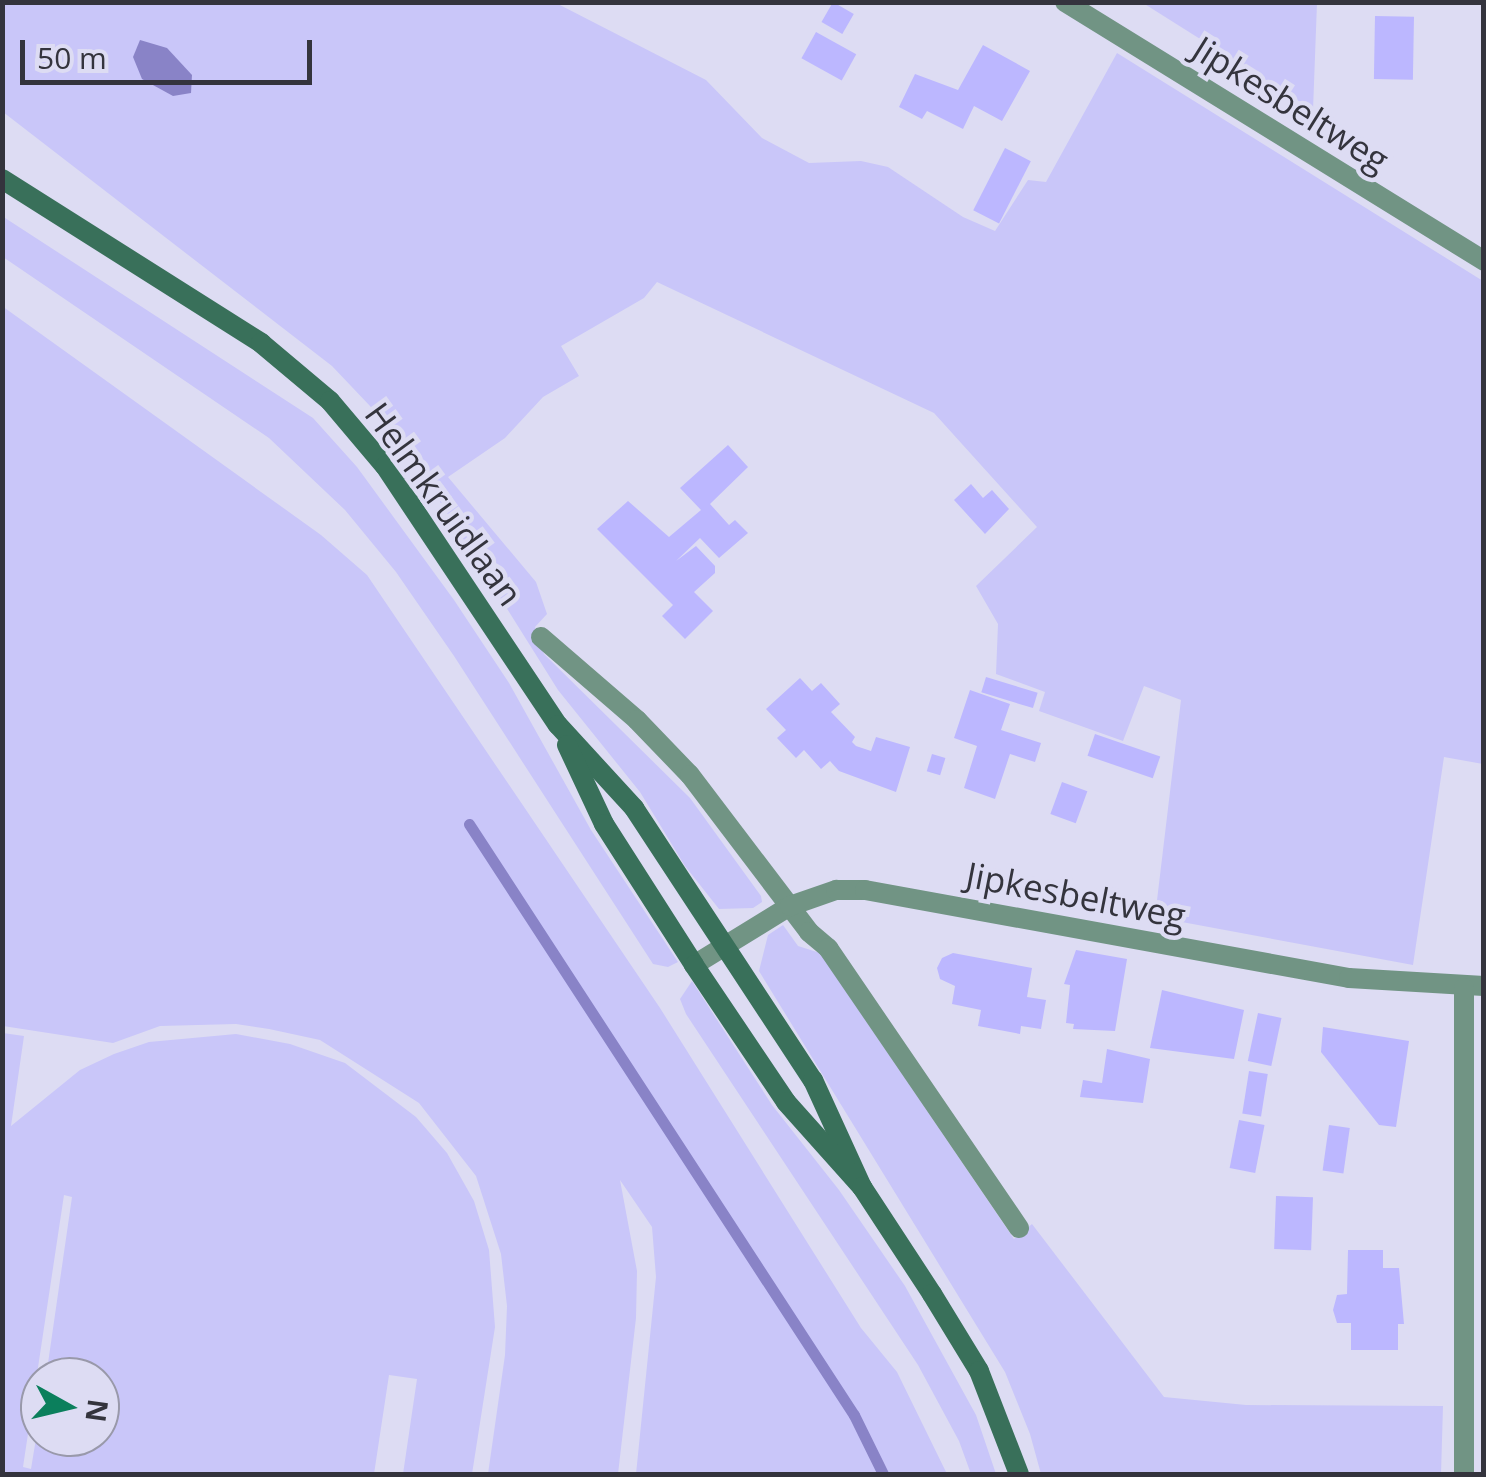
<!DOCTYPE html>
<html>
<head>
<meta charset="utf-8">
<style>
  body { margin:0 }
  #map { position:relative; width:1486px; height:1477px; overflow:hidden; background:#dddcf3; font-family:"Open Sans",sans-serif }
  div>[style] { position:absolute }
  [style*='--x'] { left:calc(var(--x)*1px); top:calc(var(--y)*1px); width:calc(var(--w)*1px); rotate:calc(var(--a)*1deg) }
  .green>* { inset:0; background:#c9c6f9 }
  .water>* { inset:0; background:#8983c7 }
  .stream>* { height:11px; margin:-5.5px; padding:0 5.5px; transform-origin:5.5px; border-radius:5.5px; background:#8983c7 }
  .building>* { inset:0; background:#bcb7ff; transform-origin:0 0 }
  .street>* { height:20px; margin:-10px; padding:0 10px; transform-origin:10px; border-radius:10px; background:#719484 }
  .secondary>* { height:20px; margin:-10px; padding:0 10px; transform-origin:10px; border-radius:10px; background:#39705a }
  span { translate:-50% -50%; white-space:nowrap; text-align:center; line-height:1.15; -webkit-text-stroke:9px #dddcf3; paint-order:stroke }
  .street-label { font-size:35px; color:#34343d }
  .frame { position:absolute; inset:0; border:5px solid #34343d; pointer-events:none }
  .north { position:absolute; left:20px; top:1357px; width:100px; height:100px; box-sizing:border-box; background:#dddcf3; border:2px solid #99a; border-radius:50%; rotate:98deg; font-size:28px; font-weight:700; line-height:40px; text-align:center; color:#34343d }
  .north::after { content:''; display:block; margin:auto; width:35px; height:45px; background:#0b7f5c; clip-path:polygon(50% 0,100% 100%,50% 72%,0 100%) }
  .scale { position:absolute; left:20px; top:40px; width:292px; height:45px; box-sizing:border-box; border:5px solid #34343d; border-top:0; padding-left:12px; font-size:30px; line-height:35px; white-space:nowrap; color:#34343d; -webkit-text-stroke:8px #dddcf3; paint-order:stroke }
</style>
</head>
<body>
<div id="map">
  <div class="green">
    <div style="clip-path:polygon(2px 3px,556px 3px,706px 80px,762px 138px,809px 163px,861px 161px,888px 167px,963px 217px,995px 231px,1028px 180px,1046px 182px,1117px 53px,1483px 281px,1483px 764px,1444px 757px,1413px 965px,1155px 917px,1181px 700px,1144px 686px,1123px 741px,1039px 711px,1045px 692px,996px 674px,998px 624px,976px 586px,1037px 527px,934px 413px,657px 282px,644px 298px,561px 346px,579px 376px,543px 397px,505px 438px,448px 477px,536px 582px,547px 614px,535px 627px,544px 654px,690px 798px,761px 896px,762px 902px,753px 908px,719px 909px,685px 866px,640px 792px,558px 690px,432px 489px,370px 406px,332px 366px,3px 112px)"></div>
    <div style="clip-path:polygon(1143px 3px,1317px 3px,1313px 110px)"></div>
    <div style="clip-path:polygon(2px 216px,313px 418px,357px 467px,454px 600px,509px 683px,591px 830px,678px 962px,668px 967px,653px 964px,454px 656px,396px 572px,345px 510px,269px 438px,3px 257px)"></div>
    <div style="clip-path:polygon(2px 306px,321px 535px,367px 575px,660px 1008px,861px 1328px,897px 1372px,947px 1474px,636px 1474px,656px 1277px,652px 1227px,620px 1180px,637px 1271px,636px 1318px,618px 1474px,488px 1474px,505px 1355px,507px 1306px,501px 1254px,476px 1176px,419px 1103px,320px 1040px,269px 1029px,236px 1024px,160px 1026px,113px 1043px,3px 1026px)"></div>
    <div style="clip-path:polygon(783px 925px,798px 946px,820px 953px,1014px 1239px,1032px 1224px,1164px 1397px,1246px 1405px,1443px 1406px,1441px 1474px,1041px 1474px,1030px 1434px,1005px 1372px,759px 971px,768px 935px)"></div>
    <div style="clip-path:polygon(692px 981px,772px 1105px,839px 1190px,905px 1286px,976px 1415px,996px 1474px,971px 1474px,959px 1441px,918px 1365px,686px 1014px,680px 999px)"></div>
    <div style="clip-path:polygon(evenodd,3px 1033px,24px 1036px,11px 1126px,80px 1070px,114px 1054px,149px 1042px,236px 1034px,290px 1044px,345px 1063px,416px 1117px,447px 1153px,474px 1201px,489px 1250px,495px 1327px,472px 1474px,403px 1474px,417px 1379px,389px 1375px,374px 1474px,3px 1474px,3px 1033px,64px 1195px,72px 1197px,46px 1377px,100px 1377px,100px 1437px,40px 1437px,40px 1414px,31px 1469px,23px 1467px,64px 1195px)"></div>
  </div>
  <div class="water">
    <div style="clip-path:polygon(140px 40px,167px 48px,192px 75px,191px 93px,173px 96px,142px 79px,133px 57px)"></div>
  </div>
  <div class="stream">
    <div style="--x:469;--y:824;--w:705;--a:56.92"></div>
    <div style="--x:854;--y:1415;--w:66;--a:63.8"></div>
  </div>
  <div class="building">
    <div style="left:833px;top:2px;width:24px;height:23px;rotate:30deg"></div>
    <div style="left:1375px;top:16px;width:39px;height:63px;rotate:1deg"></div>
    <div style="left:816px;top:32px;width:46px;height:30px;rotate:29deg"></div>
    <div style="clip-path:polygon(983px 45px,1030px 71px,1002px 121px,974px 106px,963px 129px,927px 111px,922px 119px,899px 107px,915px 74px,958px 90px)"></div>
    <div style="left:1005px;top:148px;width:29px;height:70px;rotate:27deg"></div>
    <div style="clip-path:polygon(728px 445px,748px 467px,710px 504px,729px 525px,735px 520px,748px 533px,719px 558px,700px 538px,676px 561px,696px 546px,715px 566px,715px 573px,694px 592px,713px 611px,685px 639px,662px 616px,673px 605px,597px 529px,628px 501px,669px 537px,701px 510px,680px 488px)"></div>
    <div style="clip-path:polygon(971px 484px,983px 498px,992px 490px,1009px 509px,985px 534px,954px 500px)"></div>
    <div style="left:986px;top:677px;width:54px;height:16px;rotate:17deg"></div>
    <div style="clip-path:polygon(800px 678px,812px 691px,821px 683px,840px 704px,831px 712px,855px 737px,852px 742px,856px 746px,871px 751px,876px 737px,910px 747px,896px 792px,839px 771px,830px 761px,821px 769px,804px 750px,796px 758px,777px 738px,786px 730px,766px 709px)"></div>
    <div style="clip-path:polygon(970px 690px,1010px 704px,1001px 730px,1041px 743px,1035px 762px,1010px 754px,995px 799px,964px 788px,977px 746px,954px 738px)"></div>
    <div style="left:1095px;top:734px;width:69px;height:23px;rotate:19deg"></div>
    <div style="left:932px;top:754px;width:14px;height:18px;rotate:17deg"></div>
    <div style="left:1062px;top:782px;width:27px;height:34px;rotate:20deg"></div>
    <div style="clip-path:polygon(1076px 950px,1127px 959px,1115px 1031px,1073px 1029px,1074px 1024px,1066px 1023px,1070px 985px,1064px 984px)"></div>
    <div style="clip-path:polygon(953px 953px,1032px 968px,1027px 997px,1046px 1000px,1041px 1029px,1021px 1026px,1020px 1034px,978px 1026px,981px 1010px,952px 1004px,955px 986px,940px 979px,937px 968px,942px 958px)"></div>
    <div style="clip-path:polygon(1162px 990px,1244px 1010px,1234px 1059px,1150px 1048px)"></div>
    <div style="left:1258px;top:1013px;width:24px;height:49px;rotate:12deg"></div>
    <div style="clip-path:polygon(1323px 1027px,1409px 1041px,1396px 1127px,1379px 1125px,1321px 1052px)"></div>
    <div style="clip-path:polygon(1107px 1049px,1150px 1059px,1143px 1103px,1080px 1097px,1083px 1080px,1102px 1083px)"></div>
    <div style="left:1249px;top:1071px;width:19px;height:43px;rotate:9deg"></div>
    <div style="left:1239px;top:1120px;width:26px;height:49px;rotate:11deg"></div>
    <div style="left:1329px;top:1125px;width:21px;height:46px;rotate:8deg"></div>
    <div style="left:1276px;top:1196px;width:37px;height:53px;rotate:2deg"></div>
    <div style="clip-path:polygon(1348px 1250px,1383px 1250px,1383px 1268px,1399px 1268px,1404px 1324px,1398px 1324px,1398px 1350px,1351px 1350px,1351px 1323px,1337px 1323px,1333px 1310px,1337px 1295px,1347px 1294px)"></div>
  </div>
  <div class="street">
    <div style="--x:1065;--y:2;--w:493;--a:31.7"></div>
    <div style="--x:541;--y:637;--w:127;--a:40.8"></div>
    <div style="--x:637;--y:720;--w:76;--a:46.1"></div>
    <div style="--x:690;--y:775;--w:197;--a:52.8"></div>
    <div style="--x:809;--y:932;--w:25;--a:40"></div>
    <div style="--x:828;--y:948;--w:339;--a:55.7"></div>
    <div style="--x:694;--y:965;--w:113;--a:-31.6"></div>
    <div style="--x:790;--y:906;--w:49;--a:-19.2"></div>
    <div style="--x:836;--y:890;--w:29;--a:0"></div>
    <div style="--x:865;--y:890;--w:492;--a:10.3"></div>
    <div style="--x:1349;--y:978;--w:135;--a:3.4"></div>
    <div style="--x:1464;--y:988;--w:486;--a:90"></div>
  </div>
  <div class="secondary">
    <div style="--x:2;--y:179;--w:307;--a:32.3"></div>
    <div style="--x:261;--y:343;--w:90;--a:40"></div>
    <div style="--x:330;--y:401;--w:85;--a:49.8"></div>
    <div style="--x:385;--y:466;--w:311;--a:56.3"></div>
    <div style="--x:558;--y:725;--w:113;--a:47.5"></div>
    <div style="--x:634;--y:808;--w:326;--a:56.7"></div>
    <div style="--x:813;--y:1080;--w:118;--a:65.4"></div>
    <div style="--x:567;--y:745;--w:87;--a:64.9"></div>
    <div style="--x:604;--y:824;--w:167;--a:57.4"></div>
    <div style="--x:694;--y:965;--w:165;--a:56.1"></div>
    <div style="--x:786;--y:1102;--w:114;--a:48.2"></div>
    <div style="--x:862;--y:1187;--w:128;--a:56.8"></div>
    <div style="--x:932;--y:1294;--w:90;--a:58.6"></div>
    <div style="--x:979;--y:1371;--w:110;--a:68.8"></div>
  </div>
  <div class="street-label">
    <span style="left:1291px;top:104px;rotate:32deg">Jipkesbeltweg</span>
    <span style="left:444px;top:504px;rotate:54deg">Helmkruidlaan</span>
    <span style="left:1076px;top:895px;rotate:11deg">Jipkesbeltweg</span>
  </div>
  <div class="frame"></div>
  <div class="north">N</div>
  <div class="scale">50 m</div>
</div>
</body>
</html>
